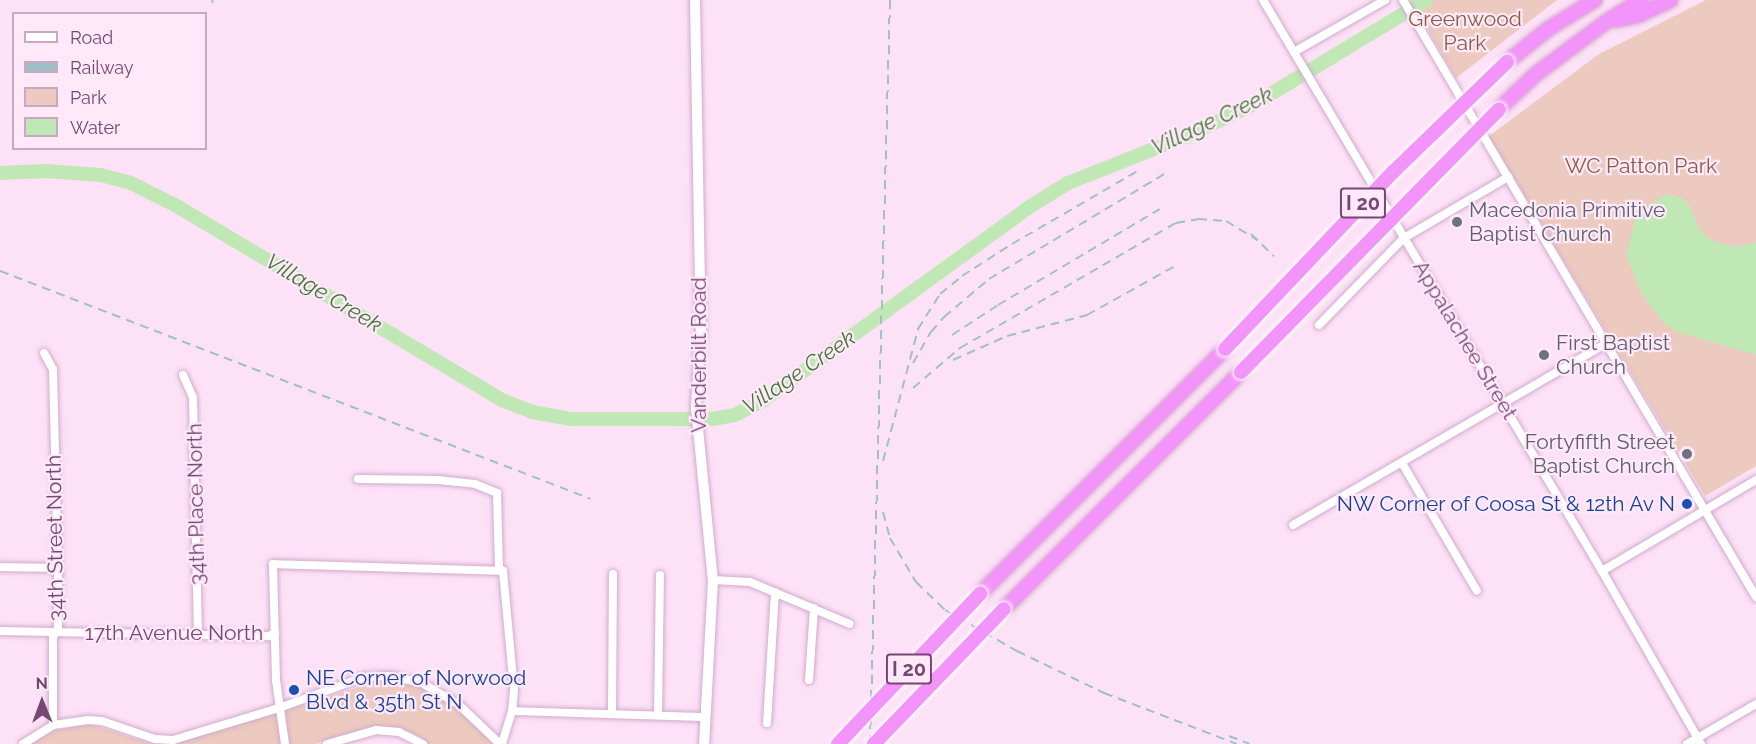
<!DOCTYPE html>
<html>
<head>
<meta charset="utf-8">
<style>
  body { margin:0 }
  #map { position:relative; width:1756px; height:744px; overflow:hidden; background:#fde1f6; font-family:Raleway,sans-serif }
  div>[style] { position:absolute }
  [style*='--x'] { left:calc(var(--x)*1px); top:calc(var(--y)*1px); width:calc(var(--w)*1px); rotate:calc(var(--a)*1deg) }
  .green>* { inset:0; background:#eccabf }
  .water>* { inset:0; background:#bfe8b5 }
  .river>* { height:14px; margin:-7px; padding:0 7px; transform-origin:7px; border-radius:7px; background:#bfe8b5 }
  .roads { filter:drop-shadow(0 0 2px #d1abcd) drop-shadow(0 0 2px #d1abcd) }
  .street>* { height:8px; margin:-4px; padding:0 4px; transform-origin:4px; border-radius:4px; background:#fff }
  .secondary>* { height:10px; margin:-5px; padding:0 5px; transform-origin:5px; border-radius:5px; background:#fff }
  .highway>* { height:14px; margin:-7px; padding:0 7px; transform-origin:7px; border-radius:7px; background:#f394fb }
  .rail>* { height:2px; margin-top:-1px; transform-origin:0; background:repeating-linear-gradient(90deg,#a0bfc7 0 9px,transparent 0 15px) }
  .bridges { filter:drop-shadow(0 0 2px #fff) drop-shadow(0 0 2px #fff) }
  .highway-bridge>* { height:14px; margin:-7px; padding:0 7px; transform-origin:7px; border-radius:7px; background:#f394fb }
  .dots>* { width:16px; height:16px; translate:-50% -50%; box-sizing:border-box; border:3px solid #ffe9f9; border-radius:50% }
  span { translate:-50% -50%; white-space:nowrap; text-align:center; line-height:1.15; -webkit-text-stroke:4.5px #ffe9f9; paint-order:stroke }
  .shield-label span { padding:2px 4px; background:#ffe9f9; border:2px solid; border-radius:4px; -webkit-text-stroke-width:0 }
  .shield-label { font-size:20px; color:#764775; font-weight:700 }
  .park-label { font-size:21px; color:#895c43 }
  .worship-label { font-size:21px; color:#5b616d }
  .left { translate:0 -50%; text-align:left }
  .right { translate:-100% -50%; text-align:right }
  .street-label { font-size:21px; color:#764775 }
  .transit-label { font-size:21px; color:#164399 }
  .water-label { font-size:22px; color:#427637; font-style:italic }
  .legend { position:absolute; left:12px; top:12px; width:195px; height:138px; box-sizing:border-box; background:#ffe9f9; border:2px solid #c8a8c4; margin:0; padding:8px 10px; list-style:none; font-size:18px; color:#764775 }
  .legend li { display:flex; align-items:center; gap:12px; height:30px }
  .legend b { width:30px; border:2px solid #c8a8c4 }
  .north { position:absolute; left:12px; top:672px; width:60px; height:60px; -webkit-text-stroke:4px #ffe9f9; paint-order:stroke; rotate:359deg; font-size:16px; font-weight:700; line-height:24px; text-align:center; color:#764775 }
  .north::after { content:''; display:block; margin:auto; width:21px; height:27px; background:#764775; clip-path:polygon(50% 0,100% 100%,50% 72%,0 100%) }
</style>
</head>
<body>
<div id="map">
  <div class="green">
    <div style="clip-path:polygon(1411px 0,1557px 0,1456px 78px)"></div>
    <div style="clip-path:polygon(1706px 0,1756px 0,1756px 466px,1705px 496px,1489px 136px,1599px 54px)"></div>
    <div style="clip-path:polygon(392px 681px,423px 688px,457px 706px,493px 744px,428px 744px,419px 736px,397px 727px,369px 727px,316px 744px,174px 744px,373px 683px)"></div>
    <div style="clip-path:polygon(90px 724px,149px 743px,169px 744px,29px 744px,56px 730px)"></div>
  </div>
  <div class="water">
    <div style="clip-path:polygon(1667px 194px,1682px 198px,1689px 205px,1700px 231px,1713px 241px,1736px 247px,1756px 242px,1756px 355px,1674px 331px,1662px 321px,1643px 296px,1628px 260px,1627px 250px,1636px 217px,1642px 209px)"></div>
  </div>
  <div class="river">
    <div style="--x:0;--y:173;--w:46;--a:-2.5"></div>
    <div style="--x:46;--y:171;--w:55;--a:4.2"></div>
    <div style="--x:101;--y:175;--w:31;--a:15"></div>
    <div style="--x:131;--y:183;--w:49;--a:26.6"></div>
    <div style="--x:175;--y:205;--w:383;--a:30.8"></div>
    <div style="--x:504;--y:401;--w:30;--a:21"></div>
    <div style="--x:532;--y:412;--w:39;--a:10"></div>
    <div style="--x:570;--y:419;--w:142;--a:0"></div>
    <div style="--x:712;--y:419;--w:23;--a:-10"></div>
    <div style="--x:735;--y:415;--w:29;--a:-27"></div>
    <div style="--x:761;--y:402;--w:334;--a:-36"></div>
    <div style="--x:1031;--y:206;--w:44;--a:-31.9"></div>
    <div style="--x:1068;--y:183;--w:130;--a:-21.6"></div>
    <div style="--x:1189;--y:135;--w:74;--a:-25.5"></div>
    <div style="--x:1256;--y:103;--w:199;--a:-31.2"></div>
  </div>
  <div class="roads">
    <div class="street">
      <div style="--x:1263;--y:0;--w:664;--a:59.3"></div>
      <div style="--x:1602;--y:571;--w:199;--a:60.2"></div>
      <div style="--x:1403;--y:0;--w:694;--a:59.4"></div>
      <div style="--x:1294;--y:52;--w:105;--a:-29.7"></div>
      <div style="--x:1319;--y:325;--w:122;--a:-45.7"></div>
      <div style="--x:1404;--y:238;--w:121;--a:-30.4"></div>
      <div style="--x:44;--y:353;--w:18;--a:61"></div>
      <div style="--x:53;--y:369;--w:199;--a:88.6"></div>
      <div style="--x:58;--y:568;--w:60;--a:90"></div>
      <div style="--x:58;--y:628;--w:10;--a:119"></div>
      <div style="--x:53;--y:637;--w:88;--a:90"></div>
      <div style="--x:183;--y:375;--w:24;--a:66"></div>
      <div style="--x:193;--y:397;--w:238;--a:88.8"></div>
      <div style="--x:1402;--y:463;--w:148;--a:59.6"></div>
      <div style="--x:358;--y:479;--w:80;--a:0.7"></div>
      <div style="--x:438;--y:480;--w:37;--a:6"></div>
      <div style="--x:475;--y:484;--w:24;--a:22"></div>
      <div style="--x:497;--y:493;--w:75;--a:88.5"></div>
      <div style="--x:499;--y:568;--w:5;--a:37"></div>
      <div style="--x:503;--y:571;--w:120;--a:84.7"></div>
      <div style="--x:514;--y:690;--w:21;--a:95"></div>
      <div style="--x:512;--y:711;--w:34;--a:107"></div>
      <div style="--x:1293;--y:525;--w:363;--a:-30.1"></div>
      <div style="--x:0;--y:567;--w:58;--a:1"></div>
      <div style="--x:1602;--y:571;--w:179;--a:-30.6"></div>
      <div style="--x:713;--y:580;--w:37;--a:3"></div>
      <div style="--x:750;--y:582;--w:108;--a:22.8"></div>
      <div style="--x:0;--y:631;--w:269;--a:1.1"></div>
      <div style="--x:269;--y:636;--w:7;--a:-27"></div>
      <div style="--x:809;--y:680;--w:72;--a:-86"></div>
      <div style="--x:512;--y:711;--w:193;--a:1.8"></div>
      <div style="--x:612;--y:714;--w:140;--a:-89.6"></div>
      <div style="--x:658;--y:715;--w:140;--a:-89.2"></div>
      <div style="--x:767;--y:723;--w:131;--a:-86.5"></div>
      <div style="--x:23;--y:744;--w:36;--a:-32"></div>
      <div style="--x:53;--y:725;--w:34;--a:-8"></div>
      <div style="--x:87;--y:720;--w:15;--a:4"></div>
      <div style="--x:102;--y:721;--w:56;--a:18.8"></div>
      <div style="--x:155;--y:739;--w:18;--a:3"></div>
      <div style="--x:173;--y:740;--w:111;--a:-16.8"></div>
      <div style="--x:279;--y:708;--w:90;--a:-20"></div>
      <div style="--x:364;--y:677;--w:26;--a:-2"></div>
      <div style="--x:390;--y:676;--w:33;--a:12"></div>
      <div style="--x:422;--y:683;--w:42;--a:30.3"></div>
      <div style="--x:458;--y:704;--w:58;--a:43.6"></div>
      <div style="--x:285;--y:744;--w:65;--a:-98"></div>
      <div style="--x:276;--y:680;--w:116;--a:-91.5"></div>
      <div style="--x:273;--y:564;--w:230;--a:1.7"></div>
      <div style="--x:327;--y:744;--w:51;--a:-15.9"></div>
      <div style="--x:376;--y:730;--w:23;--a:5"></div>
      <div style="--x:399;--y:732;--w:27;--a:27"></div>
      <div style="--x:1687;--y:744;--w:80;--a:-30.1"></div>
    </div>
    <div class="secondary">
      <div style="--x:695;--y:0;--w:328;--a:89"></div>
      <div style="--x:701;--y:328;--w:80;--a:93.6"></div>
      <div style="--x:696;--y:408;--w:173;--a:84.4"></div>
      <div style="--x:713;--y:580;--w:164;--a:93.1"></div>
    </div>
    <div class="highway">
      <div style="--x:1617;--y:20;--w:23;--a:-13"></div>
      <div style="--x:1639;--y:15;--w:35;--a:-25"></div>
      <div style="--x:1507;--y:62;--w:53;--a:-38.8"></div>
      <div style="--x:1548;--y:29;--w:55;--a:-31.7"></div>
      <div style="--x:1499;--y:109;--w:51;--a:-43.4"></div>
      <div style="--x:1536;--y:74;--w:84;--a:-36.7"></div>
      <div style="--x:1603;--y:24;--w:45;--a:-32.3"></div>
      <div style="--x:980;--y:594;--w:346;--a:-45"></div>
      <div style="--x:1004;--y:609;--w:335;--a:-45"></div>
    </div>
  </div>
  <div class="rail">
    <div style="--x:212;--y:0;--w:3;--a:72"></div>
    <div style="--x:1251;--y:234;--w:32;--a:44"></div>
    <div style="--x:0;--y:271;--w:633;--a:21.1"></div>
    <div style="--x:952;--y:335;--w:55;--a:-33.1"></div>
    <div style="--x:998;--y:305;--w:188;--a:-30.7"></div>
    <div style="--x:953;--y:360;--w:59;--a:-24"></div>
    <div style="--x:1007;--y:336;--w:83;--a:-14.7"></div>
    <div style="--x:1087;--y:315;--w:101;--a:-29.1"></div>
    <div style="--x:913;--y:363;--w:36;--a:-60"></div>
    <div style="--x:931;--y:332;--w:20;--a:-49"></div>
    <div style="--x:944;--y:317;--w:59;--a:-40.2"></div>
    <div style="--x:989;--y:279;--w:206;--a:-30.9"></div>
    <div style="--x:913;--y:388;--w:62;--a:-40.4"></div>
    <div style="--x:960;--y:348;--w:250;--a:-30.1"></div>
    <div style="--x:1176;--y:223;--w:22;--a:-10"></div>
    <div style="--x:1198;--y:219;--w:28;--a:4"></div>
    <div style="--x:1226;--y:221;--w:37;--a:31"></div>
    <div style="--x:883;--y:461;--w:137;--a:-75.1"></div>
    <div style="--x:918;--y:329;--w:41;--a:-57.8"></div>
    <div style="--x:940;--y:294;--w:28;--a:-39"></div>
    <div style="--x:962;--y:276;--w:59;--a:-32.6"></div>
    <div style="--x:1012;--y:244;--w:147;--a:-30.2"></div>
    <div style="--x:883;--y:512;--w:27;--a:75"></div>
    <div style="--x:890;--y:538;--w:51;--a:59.4"></div>
    <div style="--x:916;--y:582;--w:40;--a:44"></div>
    <div style="--x:945;--y:610;--w:83;--a:29.7"></div>
    <div style="--x:1017;--y:651;--w:97;--a:25.8"></div>
    <div style="--x:1104;--y:693;--w:142;--a:21"></div>
    <div style="--x:1229;--y:736;--w:22;--a:21"></div>
    <div style="--x:870;--y:744;--w:744;--a:-88.46"></div>
  </div>
  <div class="bridges">
    <div class="highway-bridge">
      <div style="--x:1225;--y:349;--w:243;--a:-46.5"></div>
      <div style="--x:1392;--y:173;--w:160;--a:-44"></div>
      <div style="--x:1241;--y:372;--w:368;--a:-45.5"></div>
      <div style="--x:838;--y:744;--w:207;--a:-46.6"></div>
      <div style="--x:874;--y:744;--w:187;--a:-46.1"></div>
    </div>
  </div>
  <div class="dots">
    <div style="left:1457px;top:222px;background:#6b7280"></div>
    <div style="left:1544px;top:355px;background:#6b7280"></div>
    <div style="left:1687px;top:454px;background:#6b7280"></div>
    <div style="left:1687px;top:504px;background:#1a4fb4"></div>
    <div style="left:294px;top:690px;background:#1a4fb4"></div>
  </div>
  <div class="shield-label">
    <span style="left:1363px;top:203px">I 20</span>
    <span style="left:909px;top:669px">I 20</span>
  </div>
  <div class="park-label">
    <span style="left:1465px;top:31px">Greenwood<br>Park</span>
    <span style="left:1641px;top:166px">WC Patton Park</span>
  </div>
  <div class="worship-label">
    <span class="left" style="left:1469px;top:222px">Macedonia Primitive<br>Baptist Church</span>
    <span class="left" style="left:1556px;top:355px">First Baptist<br>Church</span>
    <span class="right" style="left:1675px;top:454px">Fortyfifth Street<br>Baptist Church</span>
  </div>
  <div class="street-label">
    <span style="left:1465px;top:340px;rotate:59deg">Appalachee Street</span>
    <span style="left:699px;top:355px;rotate:-90deg">Vanderbilt Road</span>
    <span style="left:196px;top:504px;rotate:-91deg">34th Place North</span>
    <span style="left:55px;top:538px;rotate:-91deg">34th Street North</span>
    <span style="left:174px;top:633px">17th Avenue North</span>
  </div>
  <div class="transit-label">
    <span class="right" style="left:1675px;top:504px">NW Corner of Coosa St &amp; 12th Av N</span>
    <span class="left" style="left:306px;top:690px">NE Corner of Norwood<br>Blvd &amp; 35th St N</span>
  </div>
  <div class="water-label">
    <span style="left:1212px;top:121px;rotate:-25deg">Village Creek</span>
    <span style="left:324px;top:293px;rotate:31deg">Village Creek</span>
    <span style="left:799px;top:372px;rotate:-34deg">Village Creek</span>
  </div>
  <ul class="legend">
  <li><b style="height:8px;background:#fff"></b>Road</li>
  <li><b style="height:8px;background:#a0bfc7"></b>Railway</li>
  <li><b style="height:16px;background:#eccabf"></b>Park</li>
  <li><b style="height:16px;background:#bfe8b5"></b>Water</li>
  </ul>
  <div class="north">N</div>
</div>
</body>
</html>
